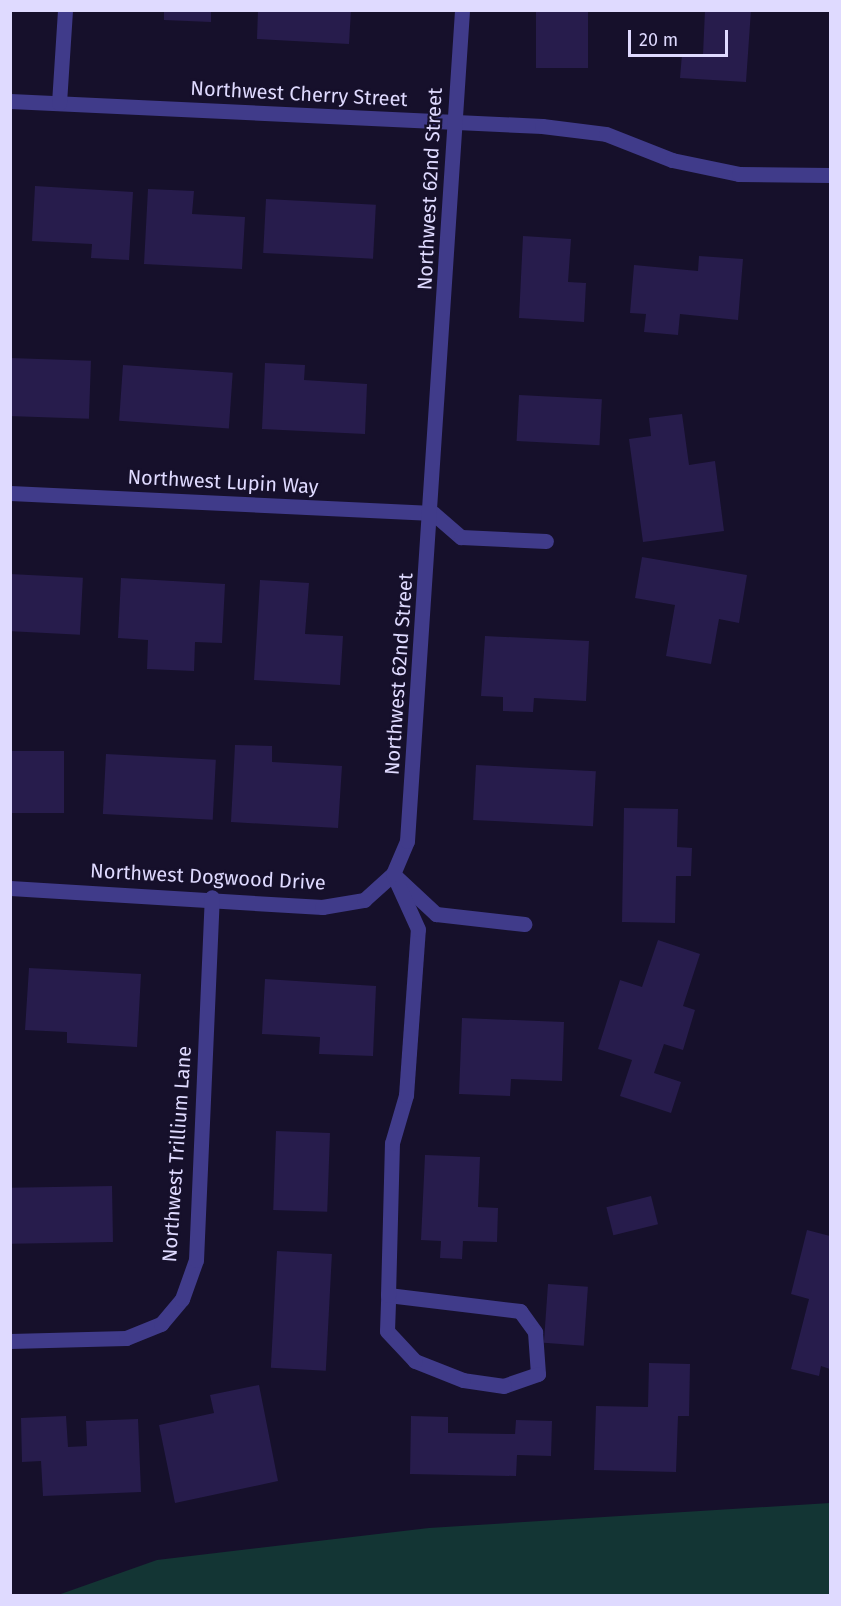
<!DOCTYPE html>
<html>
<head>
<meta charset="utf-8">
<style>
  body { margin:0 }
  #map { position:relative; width:841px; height:1606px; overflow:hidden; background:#16102b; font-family:"Fira Sans",sans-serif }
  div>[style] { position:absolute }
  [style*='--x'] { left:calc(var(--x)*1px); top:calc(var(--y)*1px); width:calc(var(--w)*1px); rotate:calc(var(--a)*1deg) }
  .green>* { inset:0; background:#133534 }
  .building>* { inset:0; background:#271c4c; transform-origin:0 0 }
  .minor>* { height:15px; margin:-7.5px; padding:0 7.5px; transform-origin:7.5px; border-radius:7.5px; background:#403b8a }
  span { translate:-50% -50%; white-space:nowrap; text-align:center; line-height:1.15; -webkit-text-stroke:4.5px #16102b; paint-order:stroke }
  .street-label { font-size:20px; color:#dfdaff }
  .frame { position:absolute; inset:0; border:12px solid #dfdaff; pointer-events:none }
  .scale { position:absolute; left:628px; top:30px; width:100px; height:27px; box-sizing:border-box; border:3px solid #dfdaff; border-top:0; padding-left:8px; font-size:18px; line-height:21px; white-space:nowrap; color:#dfdaff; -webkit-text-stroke:4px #16102b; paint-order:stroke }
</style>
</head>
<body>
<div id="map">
  <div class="green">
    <div style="clip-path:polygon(830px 1503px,830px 1595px,58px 1595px,157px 1560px,429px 1528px)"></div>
  </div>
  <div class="building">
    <div style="clip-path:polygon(164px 10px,211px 10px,211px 22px,164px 20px)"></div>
    <div style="clip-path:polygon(258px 10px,351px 10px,349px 44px,257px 39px)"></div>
    <div style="left:536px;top:10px;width:52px;height:58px"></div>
    <div style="clip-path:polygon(705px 10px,751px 10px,746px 82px,680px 78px,682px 54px,703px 55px)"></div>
    <div style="clip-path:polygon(35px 186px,133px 192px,129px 260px,91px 258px,92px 244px,32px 241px)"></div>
    <div style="clip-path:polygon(148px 189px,194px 191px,192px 214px,245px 217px,242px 269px,144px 264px)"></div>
    <div style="left:266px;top:199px;width:110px;height:54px;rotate:3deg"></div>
    <div style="clip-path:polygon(523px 236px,571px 239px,568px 282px,586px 283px,584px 322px,519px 318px)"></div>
    <div style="clip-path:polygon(699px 256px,743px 259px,738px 320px,680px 314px,678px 335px,644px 332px,646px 314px,630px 313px,634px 265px,698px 271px)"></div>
    <div style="left:10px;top:358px;width:81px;height:58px;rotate:2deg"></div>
    <div style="clip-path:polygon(265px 363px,305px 365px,304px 380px,367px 384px,365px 434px,262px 429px)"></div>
    <div style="left:123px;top:365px;width:110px;height:56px;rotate:4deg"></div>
    <div style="left:519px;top:395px;width:83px;height:46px;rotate:3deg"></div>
    <div style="clip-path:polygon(682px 414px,689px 465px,715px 461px,724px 531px,643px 542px,629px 439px,651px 436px,649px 418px)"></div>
    <div style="clip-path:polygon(642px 557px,747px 575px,739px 623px,719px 619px,711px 664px,666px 656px,675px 605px,635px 598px)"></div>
    <div style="left:10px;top:574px;width:73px;height:57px;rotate:3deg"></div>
    <div style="clip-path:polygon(121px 578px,225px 584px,222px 643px,195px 642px,194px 671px,147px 669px,148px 640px,118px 638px)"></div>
    <div style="clip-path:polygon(260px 580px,309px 583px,305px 634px,343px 636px,340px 685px,254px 680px)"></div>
    <div style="clip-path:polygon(485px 636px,589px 641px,586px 701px,534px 698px,533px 712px,503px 711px,503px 697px,481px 696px)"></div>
    <div style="clip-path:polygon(235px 745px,272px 746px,272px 762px,342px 766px,338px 828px,231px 822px)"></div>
    <div style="left:10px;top:751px;width:54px;height:62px"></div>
    <div style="left:106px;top:754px;width:110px;height:60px;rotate:3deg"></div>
    <div style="left:476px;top:765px;width:120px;height:55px;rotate:3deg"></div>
    <div style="clip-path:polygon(624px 808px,678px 809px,677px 847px,692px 848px,691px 876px,676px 876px,675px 923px,622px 922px)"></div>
    <div style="clip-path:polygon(658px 940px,700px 954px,683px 1006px,695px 1010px,683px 1050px,664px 1044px,654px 1073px,681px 1082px,671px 1113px,620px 1096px,632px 1060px,598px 1049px,620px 980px,642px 987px)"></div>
    <div style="clip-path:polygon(29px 968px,141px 974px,137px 1047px,67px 1043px,67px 1032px,25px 1030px)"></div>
    <div style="clip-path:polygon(265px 979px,376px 986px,373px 1056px,319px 1054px,320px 1037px,262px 1034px)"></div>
    <div style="clip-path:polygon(462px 1018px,564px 1022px,562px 1081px,511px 1079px,510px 1096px,459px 1094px)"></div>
    <div style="left:276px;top:1131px;width:54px;height:79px;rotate:2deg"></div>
    <div style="clip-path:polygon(425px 1155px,480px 1157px,478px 1207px,498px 1208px,497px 1242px,463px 1241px,462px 1259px,440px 1258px,441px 1241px,421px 1240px)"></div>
    <div style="left:112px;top:1186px;width:56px;height:102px;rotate:89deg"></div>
    <div style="left:651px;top:1196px;width:29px;height:46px;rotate:76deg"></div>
    <div style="clip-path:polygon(807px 1230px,830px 1236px,830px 1369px,821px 1366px,819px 1376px,791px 1369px,809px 1299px,791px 1294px)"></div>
    <div style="left:277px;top:1251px;width:55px;height:117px;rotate:3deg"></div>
    <div style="left:548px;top:1284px;width:40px;height:59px;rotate:4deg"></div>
    <div style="clip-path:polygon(649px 1363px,690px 1364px,689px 1416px,678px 1416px,676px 1472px,594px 1470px,596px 1406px,648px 1407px)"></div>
    <div style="clip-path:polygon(259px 1385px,278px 1481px,175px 1503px,159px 1425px,214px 1413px,210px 1395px)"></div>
    <div style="clip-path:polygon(66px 1416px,68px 1447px,87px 1446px,86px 1421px,138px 1419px,141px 1492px,43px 1496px,41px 1461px,22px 1462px,21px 1418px)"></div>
    <div style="clip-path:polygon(411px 1416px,448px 1417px,448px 1433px,515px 1434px,516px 1420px,552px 1421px,551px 1456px,517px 1455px,516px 1476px,410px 1474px)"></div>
  </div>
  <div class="minor">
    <div style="--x:10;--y:101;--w:533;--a:2.69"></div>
    <div style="--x:542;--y:126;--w:64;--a:7.1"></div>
    <div style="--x:606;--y:134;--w:71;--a:21.5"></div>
    <div style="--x:672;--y:160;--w:68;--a:11.8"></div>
    <div style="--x:739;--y:174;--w:91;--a:0.6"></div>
    <div style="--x:59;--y:103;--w:93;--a:-86.3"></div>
    <div style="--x:10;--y:493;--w:423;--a:2.7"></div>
    <div style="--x:433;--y:513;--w:37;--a:41"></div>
    <div style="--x:461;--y:537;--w:85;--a:2.7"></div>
    <div style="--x:10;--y:888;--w:313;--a:3.5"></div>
    <div style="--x:322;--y:907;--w:43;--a:-9.5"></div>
    <div style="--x:364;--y:900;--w:39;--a:-42"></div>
    <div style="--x:393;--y:874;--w:59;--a:42.9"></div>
    <div style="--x:436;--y:914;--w:89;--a:6.5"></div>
    <div style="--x:388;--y:1295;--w:133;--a:6.9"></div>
    <div style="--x:520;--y:1311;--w:26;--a:54"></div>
    <div style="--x:535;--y:1332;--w:42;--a:85.9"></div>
    <div style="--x:538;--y:1374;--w:36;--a:161"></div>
    <div style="--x:504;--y:1386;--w:41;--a:-171.7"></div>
    <div style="--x:463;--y:1380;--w:52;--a:-158.4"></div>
    <div style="--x:415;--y:1361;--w:41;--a:-133"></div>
    <div style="--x:387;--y:1331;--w:36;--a:-88"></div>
    <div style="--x:388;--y:1295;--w:152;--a:-88.5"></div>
    <div style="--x:392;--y:1143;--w:50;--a:-73.7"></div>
    <div style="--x:406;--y:1095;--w:166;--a:-85.9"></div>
    <div style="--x:418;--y:929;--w:60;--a:-114.4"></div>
    <div style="--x:393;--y:874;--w:36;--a:-67"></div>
    <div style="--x:407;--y:841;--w:833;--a:-86.21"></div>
    <div style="--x:10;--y:1341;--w:116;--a:-1.5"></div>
    <div style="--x:126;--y:1338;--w:38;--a:-22"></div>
    <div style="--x:161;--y:1324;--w:33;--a:-50"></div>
    <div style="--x:182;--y:1299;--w:41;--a:-70.3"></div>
    <div style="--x:196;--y:1260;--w:363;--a:-87.5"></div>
  </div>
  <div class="street-label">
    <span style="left:299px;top:94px;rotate:3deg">Northwest Cherry Street</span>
    <span style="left:430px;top:189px;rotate:-87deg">Northwest 62nd Street</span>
    <span style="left:223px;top:482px;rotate:3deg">Northwest Lupin Way</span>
    <span style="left:399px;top:674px;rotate:-86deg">Northwest 62nd Street</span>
    <span style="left:208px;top:877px;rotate:3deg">Northwest Dogwood Drive</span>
    <span style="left:177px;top:1154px;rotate:-86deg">Northwest Trillium Lane</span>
  </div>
  <div class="frame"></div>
  <div class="scale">20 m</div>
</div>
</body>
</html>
